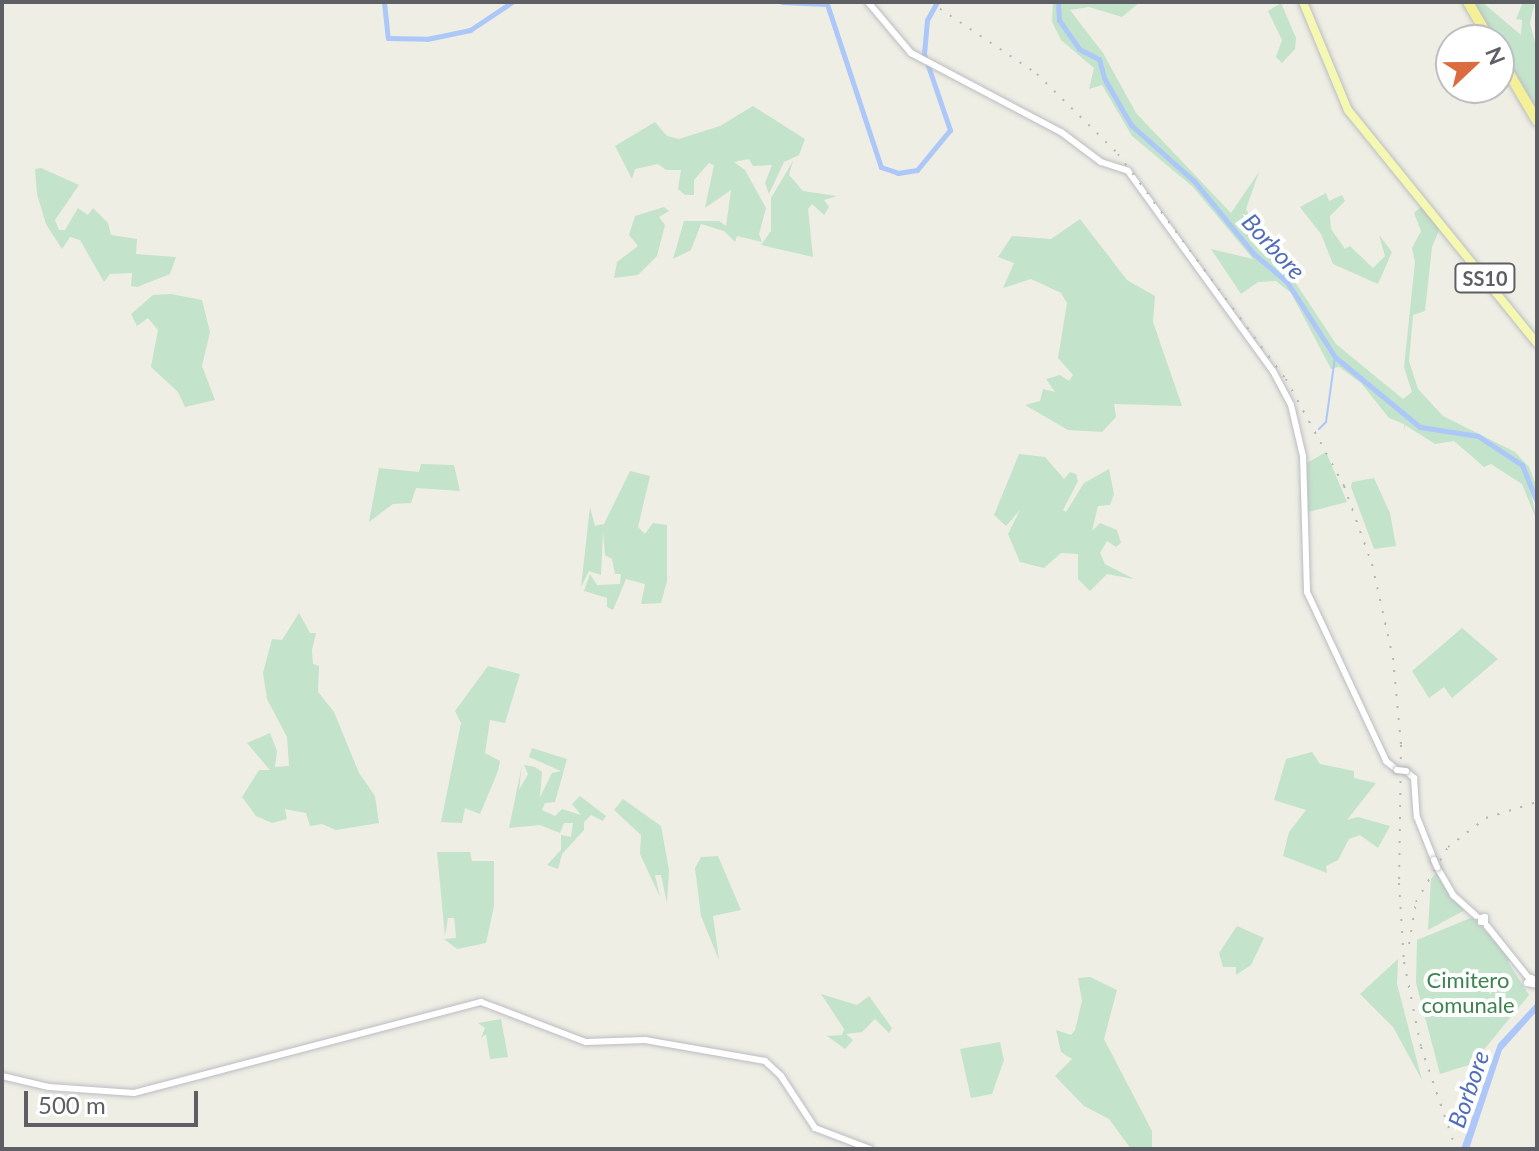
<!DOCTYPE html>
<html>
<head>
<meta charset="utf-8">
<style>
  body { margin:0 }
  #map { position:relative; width:1539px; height:1151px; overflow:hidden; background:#eeeee5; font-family:Lato,sans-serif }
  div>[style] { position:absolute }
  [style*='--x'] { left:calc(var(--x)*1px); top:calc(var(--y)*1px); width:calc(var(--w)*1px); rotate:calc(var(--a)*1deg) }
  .green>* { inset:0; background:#c4e3cb }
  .water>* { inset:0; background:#acc7f8 }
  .stream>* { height:2px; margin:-1px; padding:0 1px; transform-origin:1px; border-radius:1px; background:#acc7f8 }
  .river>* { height:5px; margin:-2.5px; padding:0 2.5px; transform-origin:2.5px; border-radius:2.5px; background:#acc7f8 }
  .roads { filter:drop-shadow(0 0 2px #bbbcc2) drop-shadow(0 0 2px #bbbcc2) }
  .secondary>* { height:6px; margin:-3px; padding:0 3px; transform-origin:3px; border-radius:3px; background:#fff }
  .primary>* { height:8px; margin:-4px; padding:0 4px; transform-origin:4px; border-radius:4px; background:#f5f8b0 }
  .highway>* { height:10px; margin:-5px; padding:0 5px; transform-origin:5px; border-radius:5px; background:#f4f097 }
  .rail>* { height:2px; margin-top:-1px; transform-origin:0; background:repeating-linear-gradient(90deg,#b5b6b6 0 2px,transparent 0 12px) }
  .bridges { filter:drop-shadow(0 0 2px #bbbcc2) drop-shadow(0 0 2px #bbbcc2) }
  .secondary-bridge>* { height:6px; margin:-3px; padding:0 3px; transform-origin:3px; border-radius:3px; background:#fff }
  span { translate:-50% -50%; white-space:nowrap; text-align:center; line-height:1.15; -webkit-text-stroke:8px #fff; paint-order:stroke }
  .shield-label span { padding:2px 6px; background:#fff; border:2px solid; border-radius:6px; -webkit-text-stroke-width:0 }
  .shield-label { font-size:20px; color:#5d5f64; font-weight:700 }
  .park-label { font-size:22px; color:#3d834f }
  .water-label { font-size:24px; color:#506db9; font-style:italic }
  .frame { position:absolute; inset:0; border:4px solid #5d5f64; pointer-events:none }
  .north { position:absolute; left:1435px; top:24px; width:80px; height:80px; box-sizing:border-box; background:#fff; border:2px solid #bebfc1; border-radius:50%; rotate:68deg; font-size:22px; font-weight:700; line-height:32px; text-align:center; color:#5d5f64 }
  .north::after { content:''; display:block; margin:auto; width:28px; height:36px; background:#da6c3f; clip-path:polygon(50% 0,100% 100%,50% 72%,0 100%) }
  .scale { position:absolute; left:24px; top:1091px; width:174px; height:36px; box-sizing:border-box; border:4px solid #5d5f64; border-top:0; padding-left:10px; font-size:24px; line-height:28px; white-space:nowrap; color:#5d5f64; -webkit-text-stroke:6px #fff; paint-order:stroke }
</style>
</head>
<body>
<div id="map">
  <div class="green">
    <div style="clip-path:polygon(1053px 2px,1140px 2px,1122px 17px,1089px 7px,1070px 10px,1103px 53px,1136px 113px,1231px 213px,1259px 172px,1246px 209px,1267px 252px,1295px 267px,1295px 282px,1336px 344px,1403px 399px,1412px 392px,1404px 367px,1415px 262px,1412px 248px,1421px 231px,1414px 213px,1422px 206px,1440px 228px,1432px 247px,1425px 311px,1413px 315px,1409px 361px,1418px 389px,1443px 416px,1515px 452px,1529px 467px,1537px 487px,1532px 498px,1537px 521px,1522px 484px,1491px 464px,1484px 467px,1454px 441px,1435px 444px,1405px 425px,1404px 432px,1404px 424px,1389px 418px,1361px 383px,1339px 367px,1331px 369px,1291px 293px,1276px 281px,1258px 282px,1241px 294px,1211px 249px,1253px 259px,1193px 187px,1132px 136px,1102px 85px,1089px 89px,1094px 68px,1061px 40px,1052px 22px)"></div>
    <div style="clip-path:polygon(1473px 2px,1482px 2px,1521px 35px,1522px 20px,1516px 19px,1523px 2px,1535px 2px,1530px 23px,1537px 50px,1537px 110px)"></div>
    <div style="clip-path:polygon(1281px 3px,1296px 38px,1295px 49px,1282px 63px,1276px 57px,1282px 40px,1268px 11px)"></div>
    <div style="clip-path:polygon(753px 106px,805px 139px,799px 155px,784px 162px,769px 194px,765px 183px,772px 165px,753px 166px,749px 159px,734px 162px,745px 170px,766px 208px,759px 234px,762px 242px,737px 236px,735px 242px,724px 231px,701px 224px,691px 250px,673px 259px,684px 221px,719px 221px,726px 226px,731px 190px,705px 208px,714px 165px,709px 163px,694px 180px,694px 195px,685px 195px,678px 189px,681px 170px,666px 170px,658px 164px,635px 169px,632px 179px,615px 146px,655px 122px,667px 136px,679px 139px,720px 126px)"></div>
    <div style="clip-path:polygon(793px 161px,789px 175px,803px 191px,837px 196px,824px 200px,829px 207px,824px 215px,812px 204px,808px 209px,813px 257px,761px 245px,771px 231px,771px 198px)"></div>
    <div style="clip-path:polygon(41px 168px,79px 185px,55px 220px,59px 230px,65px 230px,78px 208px,88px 215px,93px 208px,108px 223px,111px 235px,137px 239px,136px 254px,176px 257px,170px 274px,137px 287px,131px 286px,132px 273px,110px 274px,104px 282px,80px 240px,70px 237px,62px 249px,46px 224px,37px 194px,35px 169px)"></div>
    <div style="clip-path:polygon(1326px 193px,1329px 201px,1342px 195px,1345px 201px,1330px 216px,1331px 229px,1345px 249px,1350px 246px,1373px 268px,1385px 256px,1379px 235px,1392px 252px,1378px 284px,1333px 264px,1321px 234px,1303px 211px,1300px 207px)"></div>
    <div style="clip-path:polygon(664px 207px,669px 211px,659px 217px,665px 225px,657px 256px,638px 275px,614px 278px,617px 262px,638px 246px,629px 235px,635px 216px)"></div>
    <div style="clip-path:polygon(1080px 219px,1127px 280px,1155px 296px,1153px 322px,1182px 406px,1114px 404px,1116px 417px,1102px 432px,1068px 430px,1025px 405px,1040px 401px,1043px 389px,1055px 392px,1046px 379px,1060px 375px,1069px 381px,1073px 375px,1058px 358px,1067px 303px,1061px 293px,1031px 279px,1003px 288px,1014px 263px,998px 257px,1012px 236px,1051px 239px)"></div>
    <div style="clip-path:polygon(171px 294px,202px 300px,210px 332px,202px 366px,215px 400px,185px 407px,178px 392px,151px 367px,158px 330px,148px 318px,137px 326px,131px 314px,153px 295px)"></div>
    <div style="clip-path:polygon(1326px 452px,1347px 502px,1308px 512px,1307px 463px)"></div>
    <div style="clip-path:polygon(1019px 454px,1045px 457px,1064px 479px,1070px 472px,1076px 474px,1078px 481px,1063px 510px,1066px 512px,1084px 483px,1109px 469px,1114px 494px,1110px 505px,1098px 506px,1092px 531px,1100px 523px,1117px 530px,1121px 543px,1116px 547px,1107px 541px,1100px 553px,1105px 564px,1134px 579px,1107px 574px,1090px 591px,1078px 579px,1078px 554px,1061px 553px,1044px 568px,1020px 562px,1008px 534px,1020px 510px,1006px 526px,994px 515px)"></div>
    <div style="clip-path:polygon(421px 464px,454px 465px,460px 491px,416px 488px,411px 503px,393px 504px,369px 522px,379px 468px,419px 472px)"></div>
    <div style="clip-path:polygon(630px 471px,650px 476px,638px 527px,645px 534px,653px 523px,667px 525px,667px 581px,661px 603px,641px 604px,645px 584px,626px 579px,613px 610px,607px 607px,607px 598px,584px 591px,590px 574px,597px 585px,620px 584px,621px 574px,615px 574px,612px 559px,605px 555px,603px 531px,601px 575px,589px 571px,581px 587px,590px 507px,595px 526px,604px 524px)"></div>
    <div style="clip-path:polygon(1374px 478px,1390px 513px,1396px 546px,1374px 549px,1351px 487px,1352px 482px)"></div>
    <div style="clip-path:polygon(299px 613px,310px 633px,316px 633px,312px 650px,313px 664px,319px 666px,318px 692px,334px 712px,359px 773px,375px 796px,379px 823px,336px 830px,322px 824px,310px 826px,306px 813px,285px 809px,287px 819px,272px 823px,256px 816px,242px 797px,259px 770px,270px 770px,247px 743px,270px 733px,277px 751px,275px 767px,289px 766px,287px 737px,267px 699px,263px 673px,272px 639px,282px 640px)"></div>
    <div style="clip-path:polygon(1462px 628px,1498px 659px,1452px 698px,1444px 687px,1429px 698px,1412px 671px)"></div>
    <div style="clip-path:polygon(488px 666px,520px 674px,505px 723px,490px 720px,485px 753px,500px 761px,498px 771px,480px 814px,465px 808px,462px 823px,441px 822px,461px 723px,455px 711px)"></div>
    <div style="clip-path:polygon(532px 748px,567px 759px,555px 802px,545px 803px,542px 810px,555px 816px,562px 809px,581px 815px,572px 804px,580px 796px,606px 816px,603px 821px,591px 815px,584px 822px,584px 830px,562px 854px,558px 869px,547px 865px,561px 850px,561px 835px,571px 837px,573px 823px,564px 823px,560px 833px,540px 825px,509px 828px,522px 765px,519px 790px,528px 774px,524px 765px,535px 767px,542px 772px,540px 797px,552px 773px,561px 771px,529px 757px)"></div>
    <div style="clip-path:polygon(1312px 752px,1320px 764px,1354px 771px,1354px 778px,1376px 783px,1347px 820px,1358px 817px,1390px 826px,1378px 848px,1360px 835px,1349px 839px,1338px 860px,1326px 866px,1327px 873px,1283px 856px,1289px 832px,1306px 810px,1274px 800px,1286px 759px)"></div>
    <div style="clip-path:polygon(623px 799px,661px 826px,669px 870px,667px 903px,661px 875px,655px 875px,660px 897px,640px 854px,641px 835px,614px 810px)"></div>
    <div style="clip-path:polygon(437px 852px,470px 852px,472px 861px,494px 861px,494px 906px,486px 943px,457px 949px,444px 939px,456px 938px,455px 925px,454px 918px,448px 918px,445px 936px)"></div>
    <div style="clip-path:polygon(718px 856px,741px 910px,713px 916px,719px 960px,701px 916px,695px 868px,701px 857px)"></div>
    <div style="clip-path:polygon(1436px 873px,1465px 910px,1428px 930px,1431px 879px)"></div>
    <div style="clip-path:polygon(1473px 917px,1511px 959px,1508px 962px,1529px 995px,1472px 1064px,1440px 1074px,1416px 983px,1417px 940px)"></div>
    <div style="clip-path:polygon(1237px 926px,1264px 938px,1251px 965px,1236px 975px,1236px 967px,1223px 967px,1219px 953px)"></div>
    <div style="clip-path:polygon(1398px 959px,1397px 984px,1422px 1080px,1393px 1027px,1360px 994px)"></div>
    <div style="clip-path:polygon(1090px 977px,1117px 990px,1104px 1039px,1152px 1131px,1152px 1149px,1131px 1149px,1109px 1119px,1084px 1106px,1055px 1076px,1072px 1059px,1061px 1052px,1056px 1030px,1071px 1035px,1075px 1030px,1082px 1001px,1078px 978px)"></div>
    <div style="clip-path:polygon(821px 994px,857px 1005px,869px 996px,892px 1028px,889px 1033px,875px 1019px,862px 1032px,846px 1034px,853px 1040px,845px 1049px,827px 1036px,842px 1035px,844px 1029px)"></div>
    <div style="clip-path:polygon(501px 1019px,508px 1057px,490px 1059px,486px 1034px,481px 1038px,485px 1028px,478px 1023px)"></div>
    <div style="clip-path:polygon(1000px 1042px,1004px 1060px,992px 1094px,971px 1098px,960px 1049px)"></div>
  </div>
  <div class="water">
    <div style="clip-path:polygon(1537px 1002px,1537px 1011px,1502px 1050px,1469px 1149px,1461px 1149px,1498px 1044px)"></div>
  </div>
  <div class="stream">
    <div style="--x:1319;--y:429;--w:10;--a:-45"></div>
    <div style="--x:1326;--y:422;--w:66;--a:-82.1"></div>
  </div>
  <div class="river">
    <div style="--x:384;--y:2;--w:36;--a:84"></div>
    <div style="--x:388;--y:38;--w:39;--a:1"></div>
    <div style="--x:427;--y:39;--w:44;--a:-11.8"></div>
    <div style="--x:470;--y:30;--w:50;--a:-33.7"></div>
    <div style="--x:782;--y:2;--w:45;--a:2.5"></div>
    <div style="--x:827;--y:4;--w:172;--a:71.7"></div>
    <div style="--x:881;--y:167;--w:18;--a:19"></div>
    <div style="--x:898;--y:173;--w:19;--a:-9"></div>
    <div style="--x:917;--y:170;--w:52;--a:-50.5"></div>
    <div style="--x:950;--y:130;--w:80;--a:-108.9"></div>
    <div style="--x:924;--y:54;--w:34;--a:-85"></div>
    <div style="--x:927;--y:20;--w:21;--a:-61"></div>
    <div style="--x:1058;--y:2;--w:18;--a:87"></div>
    <div style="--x:1059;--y:20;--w:35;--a:55"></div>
    <div style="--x:1079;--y:49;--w:22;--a:27"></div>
    <div style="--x:1099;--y:59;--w:20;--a:75"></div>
    <div style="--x:1104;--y:78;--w:54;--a:60.1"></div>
    <div style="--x:1131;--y:125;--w:84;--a:41.6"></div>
    <div style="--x:1194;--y:181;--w:94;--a:50.6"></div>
    <div style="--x:1254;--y:254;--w:43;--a:40.3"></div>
    <div style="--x:1287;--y:282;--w:89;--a:57.4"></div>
    <div style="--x:1335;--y:357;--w:110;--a:39.5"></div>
    <div style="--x:1420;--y:427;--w:59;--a:8.8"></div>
    <div style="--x:1478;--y:436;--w:53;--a:33.4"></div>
    <div style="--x:1522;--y:465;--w:40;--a:68"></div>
  </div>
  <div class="roads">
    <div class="secondary">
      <div style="--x:868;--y:2;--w:67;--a:49.9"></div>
      <div style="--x:911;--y:53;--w:170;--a:27.8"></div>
      <div style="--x:1061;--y:132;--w:50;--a:36.9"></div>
      <div style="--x:1101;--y:162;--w:28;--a:18"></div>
      <div style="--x:1128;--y:171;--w:247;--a:54.1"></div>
      <div style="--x:1273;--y:371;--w:38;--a:62"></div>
      <div style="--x:1291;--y:405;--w:52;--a:76.8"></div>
      <div style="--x:1303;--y:456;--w:136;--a:88.3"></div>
      <div style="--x:1307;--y:592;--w:187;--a:64.9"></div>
      <div style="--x:1386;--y:761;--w:14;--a:39"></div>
      <div style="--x:1406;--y:771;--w:11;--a:41"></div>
      <div style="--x:1414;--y:778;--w:39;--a:86"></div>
      <div style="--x:1417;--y:817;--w:46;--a:68.4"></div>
      <div style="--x:1437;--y:867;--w:32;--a:60"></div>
      <div style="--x:1453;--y:895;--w:31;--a:42"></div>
      <div style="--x:1481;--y:918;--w:4;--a:-14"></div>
      <div style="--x:1485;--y:917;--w:5;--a:90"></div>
      <div style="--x:1485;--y:922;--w:4;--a:180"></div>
      <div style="--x:1481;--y:922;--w:4;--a:-90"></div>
      <div style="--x:1487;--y:926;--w:64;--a:51.3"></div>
      <div style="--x:1537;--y:981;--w:7;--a:-153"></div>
      <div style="--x:1531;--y:978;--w:6;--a:129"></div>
      <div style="--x:1527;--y:983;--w:10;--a:11"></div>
      <div style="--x:2;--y:1076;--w:48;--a:13.2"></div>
      <div style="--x:49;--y:1087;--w:85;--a:4"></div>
      <div style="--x:134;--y:1093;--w:359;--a:-14.7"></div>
      <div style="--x:481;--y:1002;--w:112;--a:20.9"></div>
      <div style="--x:586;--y:1042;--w:59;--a:-1.9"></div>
      <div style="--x:645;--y:1040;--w:122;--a:9.9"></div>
      <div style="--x:765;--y:1061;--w:22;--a:43"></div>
      <div style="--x:781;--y:1076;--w:62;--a:56.8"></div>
      <div style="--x:815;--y:1128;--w:59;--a:20.9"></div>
    </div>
    <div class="primary">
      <div style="--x:1303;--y:2;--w:117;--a:67.4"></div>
      <div style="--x:1348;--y:110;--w:300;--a:51"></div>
    </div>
    <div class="highway">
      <div style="--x:1468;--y:2;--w:44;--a:59.9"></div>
      <div style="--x:1499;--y:56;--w:75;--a:59.7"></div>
    </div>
  </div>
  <div class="rail">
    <div style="--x:930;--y:2;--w:129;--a:33.9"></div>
    <div style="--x:1037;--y:74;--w:114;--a:44.6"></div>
    <div style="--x:1118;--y:154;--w:281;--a:53.3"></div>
    <div style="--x:1286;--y:379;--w:122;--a:61.5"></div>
    <div style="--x:1344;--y:486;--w:83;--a:70.3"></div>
    <div style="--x:1372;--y:564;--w:96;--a:77.4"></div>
    <div style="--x:1393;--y:658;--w:87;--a:84.7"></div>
    <div style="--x:1401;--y:745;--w:138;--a:90.8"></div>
    <div style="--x:1399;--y:883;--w:79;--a:86.4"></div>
    <div style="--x:1404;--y:962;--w:87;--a:78.7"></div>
    <div style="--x:1421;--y:1047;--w:108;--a:71.1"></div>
    <div style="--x:1409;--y:944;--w:43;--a:-80.5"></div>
    <div style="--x:1416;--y:902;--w:64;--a:-59.8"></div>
    <div style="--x:1448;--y:847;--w:48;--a:-37.3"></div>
    <div style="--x:1486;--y:818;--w:53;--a:-17.4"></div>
  </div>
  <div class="bridges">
    <div class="secondary-bridge">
      <div style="--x:1397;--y:770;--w:9;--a:6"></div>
      <div style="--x:1434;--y:860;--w:8;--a:67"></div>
    </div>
  </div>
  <div class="shield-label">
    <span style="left:1485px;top:278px">SS10</span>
  </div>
  <div class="park-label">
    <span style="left:1468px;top:992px">Cimitero<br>comunale</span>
  </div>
  <div class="water-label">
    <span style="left:1274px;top:246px;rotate:47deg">Borbore</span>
    <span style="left:1468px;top:1089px;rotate:-71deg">Borbore</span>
  </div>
  <div class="frame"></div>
  <div class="north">N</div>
  <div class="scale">500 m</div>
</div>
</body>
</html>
